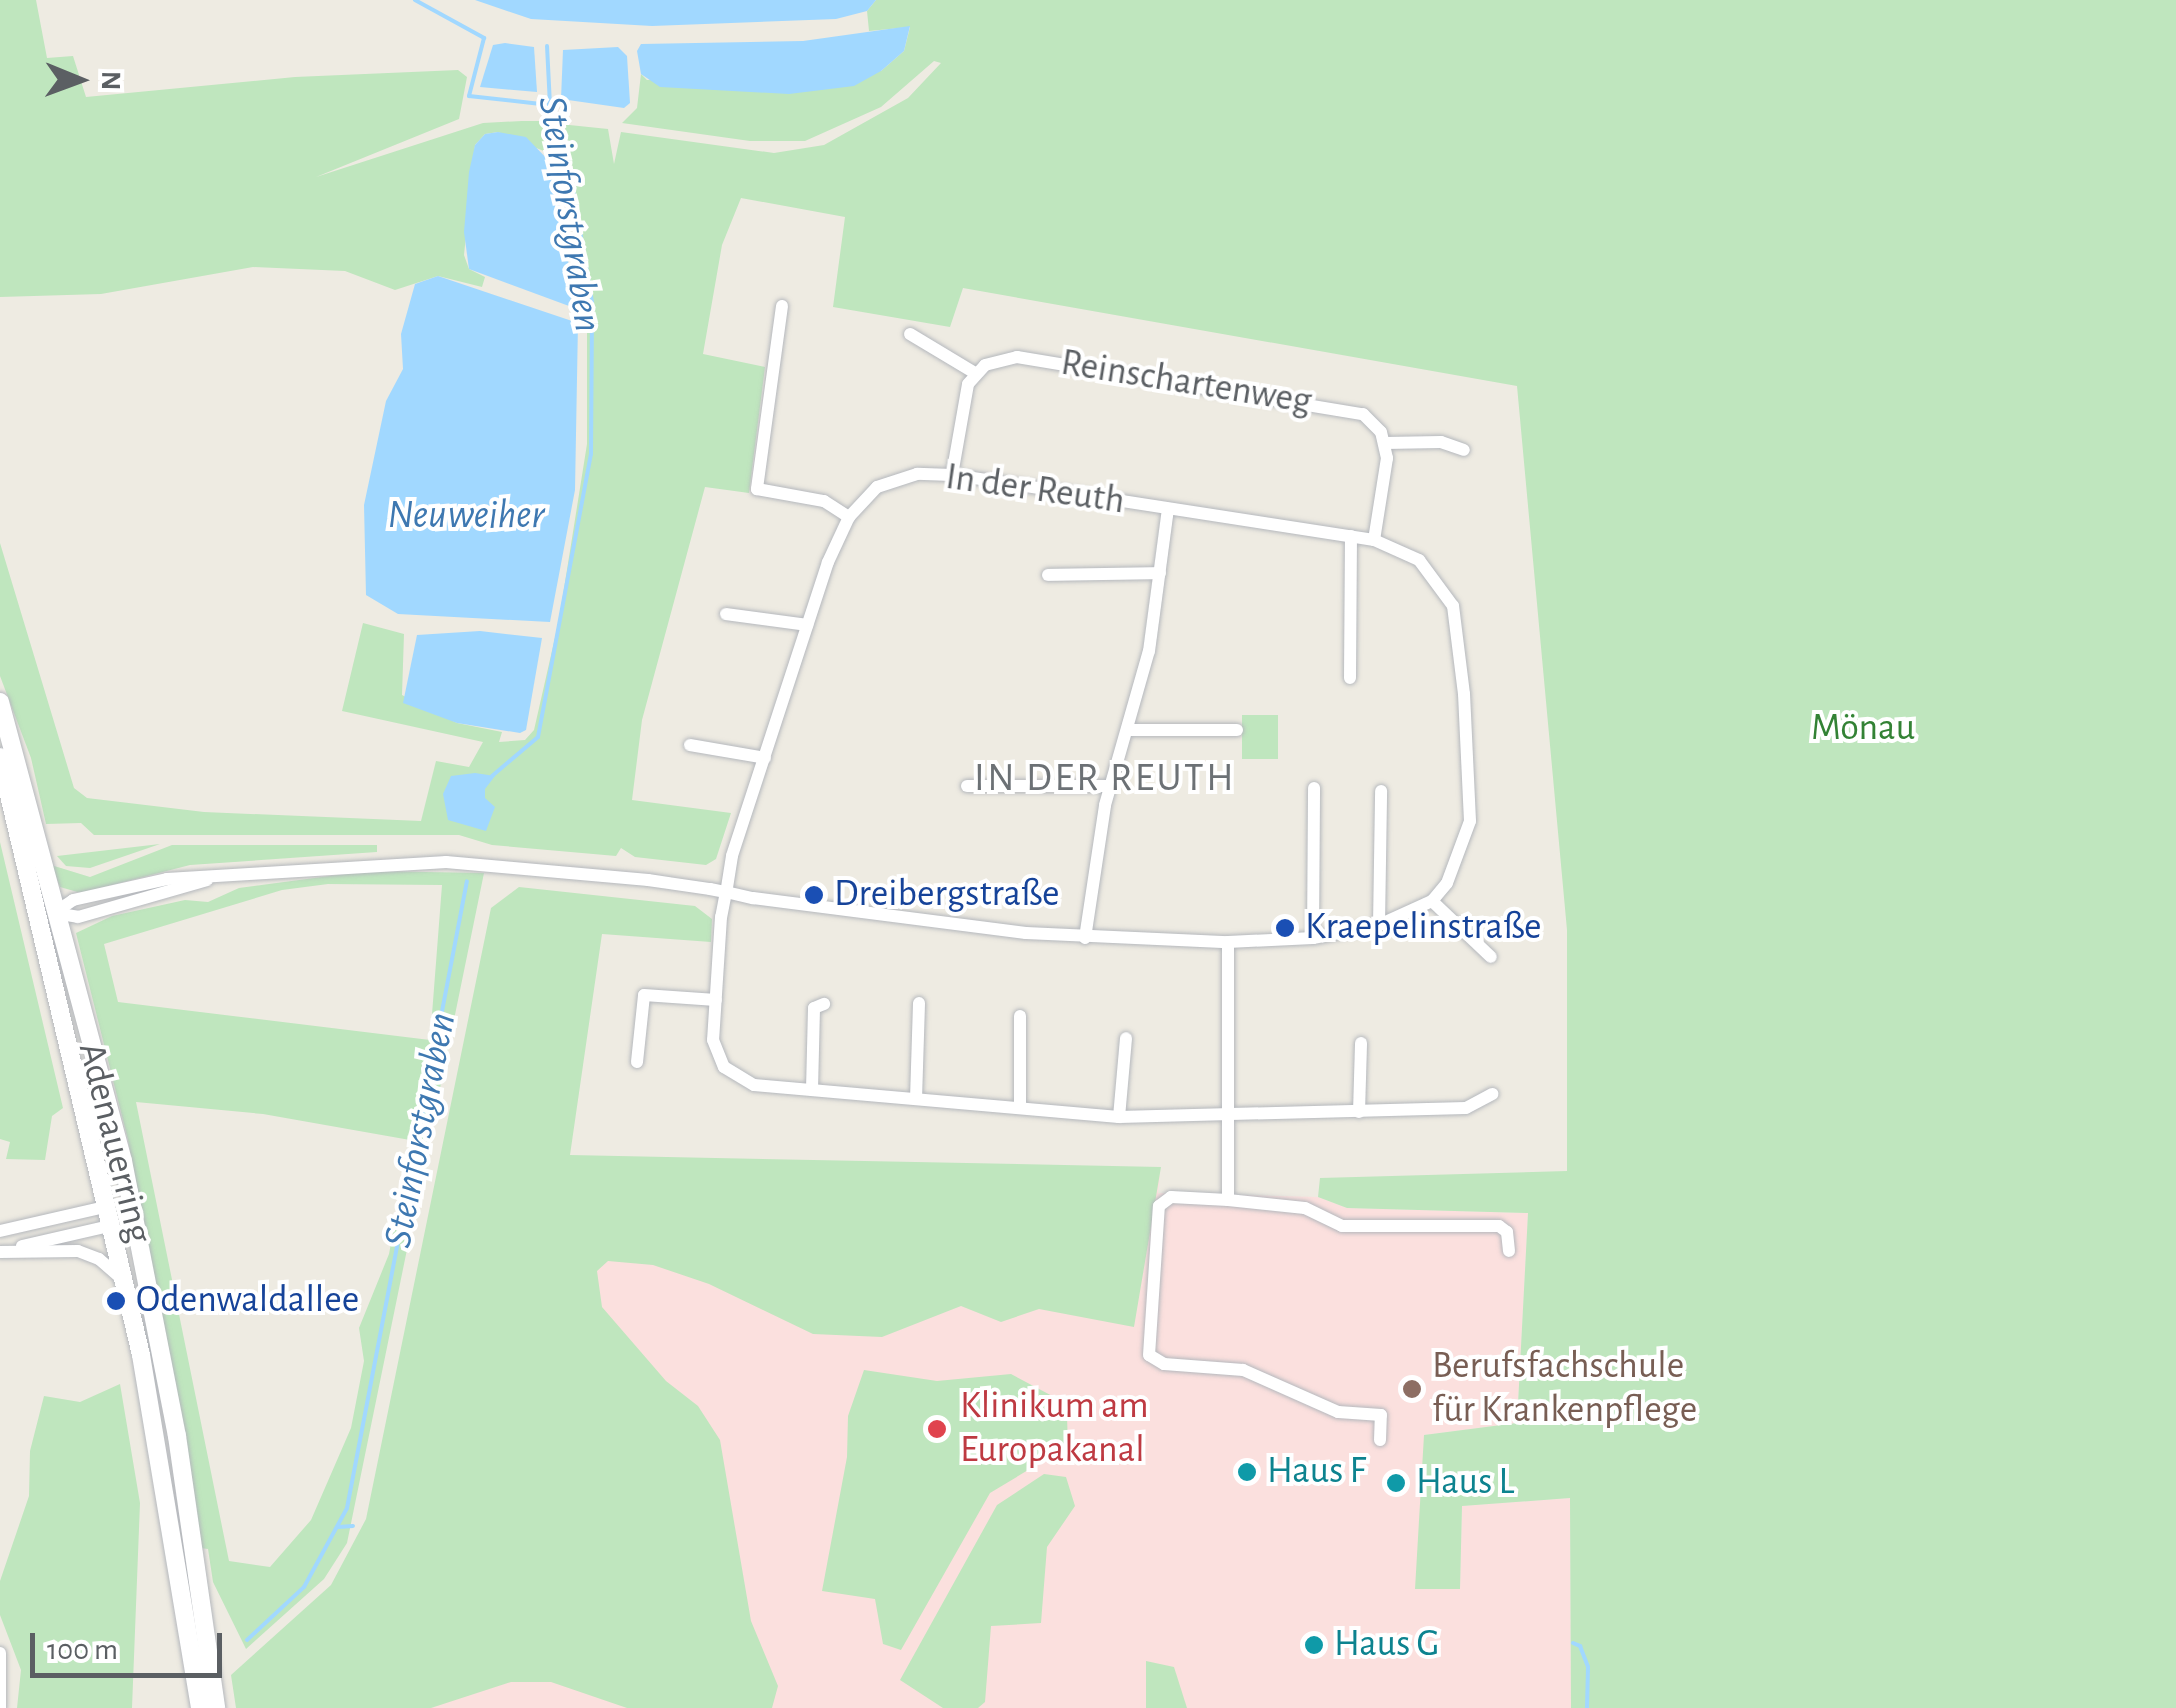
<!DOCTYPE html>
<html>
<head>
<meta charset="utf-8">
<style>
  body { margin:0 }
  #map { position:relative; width:2176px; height:1708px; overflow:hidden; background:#eeebe2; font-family:"Alegreya Sans",sans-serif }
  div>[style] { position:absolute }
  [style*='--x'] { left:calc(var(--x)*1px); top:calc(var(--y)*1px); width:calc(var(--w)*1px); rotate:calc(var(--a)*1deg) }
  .medical>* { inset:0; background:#fbe0de }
  .green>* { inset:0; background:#bfe6be; transform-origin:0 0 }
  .water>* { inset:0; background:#a1d8ff }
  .stream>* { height:4px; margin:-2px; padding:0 2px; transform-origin:2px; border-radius:2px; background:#a1d8ff }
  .roads { filter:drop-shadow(0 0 2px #b5b8bd) drop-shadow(0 0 2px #b5b8bd) }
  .minor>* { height:12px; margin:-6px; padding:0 6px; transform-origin:6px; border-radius:6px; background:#fff }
  .secondary>* { height:18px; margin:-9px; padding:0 9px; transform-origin:9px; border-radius:9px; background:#fff }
  .dots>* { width:28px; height:28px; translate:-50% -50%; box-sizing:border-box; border:5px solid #fff; border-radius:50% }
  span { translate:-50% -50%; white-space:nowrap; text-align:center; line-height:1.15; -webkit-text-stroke:8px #fff; paint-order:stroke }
  .street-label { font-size:38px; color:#5b5f63 }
  .park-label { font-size:38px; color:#338235 }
  .transit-label { font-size:38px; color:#164399 }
  .left { translate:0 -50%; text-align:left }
  .education-label { font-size:38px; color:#785e54 }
  .health-label { font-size:38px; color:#be3a42 }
  .culture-label { font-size:38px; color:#0d838f }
  .water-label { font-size:40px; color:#3e78b1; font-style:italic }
  .neighbourhood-label { font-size:40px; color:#6c7175; letter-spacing:2.5px }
  .north { position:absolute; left:30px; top:30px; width:100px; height:100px; -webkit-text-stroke:8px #fff; paint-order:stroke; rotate:91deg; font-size:28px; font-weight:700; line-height:40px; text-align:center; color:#5b5f63 }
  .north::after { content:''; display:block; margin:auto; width:35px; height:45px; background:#5b5f63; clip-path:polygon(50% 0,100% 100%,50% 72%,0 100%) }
  .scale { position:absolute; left:30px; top:1633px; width:192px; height:45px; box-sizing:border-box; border:5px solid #5b5f63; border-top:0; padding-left:12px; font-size:30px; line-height:35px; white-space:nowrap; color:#5b5f63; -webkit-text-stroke:8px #fff; paint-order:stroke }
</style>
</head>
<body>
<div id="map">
  <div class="medical">
    <div style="clip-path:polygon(449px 1156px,1160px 1176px,1158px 1193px,1318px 1197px,1347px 1208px,1528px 1213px,1517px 1423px,1424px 1435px,1460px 1589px,1462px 1506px,1570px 1498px,1571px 1708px,397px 1708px)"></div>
  </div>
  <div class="green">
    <div style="clip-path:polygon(0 0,36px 0,47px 58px,73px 56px,86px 97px,295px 77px,458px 70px,467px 77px,459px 119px,316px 177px,483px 123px,522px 121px,542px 121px,553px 165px,546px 152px,498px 132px,485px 134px,475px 145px,464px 255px,469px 269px,485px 277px,482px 287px,438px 276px,395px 290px,345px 271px,253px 267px,101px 294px,0 297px)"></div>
    <div style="clip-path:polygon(876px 0,2176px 0,2176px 1708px,1571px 1708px,1570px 1498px,1462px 1506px,1460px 1589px,1415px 1589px,1424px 1435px,1517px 1423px,1528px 1213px,1347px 1208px,1318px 1197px,1320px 1178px,1567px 1171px,1567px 930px,1517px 386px,963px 288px,950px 327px,833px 307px,845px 217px,741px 198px,722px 245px,703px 354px,765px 367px,749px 493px,705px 487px,642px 720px,632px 800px,731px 813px,716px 859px,706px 865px,635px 857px,621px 848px,616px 856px,492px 845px,459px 835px,94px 835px,81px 823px,46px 824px,31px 758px,0 676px,0 543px,74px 788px,87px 798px,204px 812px,421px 821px,436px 761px,469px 767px,483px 742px,342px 711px,363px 623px,404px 634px,402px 695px,457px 723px,502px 732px,499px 742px,525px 740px,534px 730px,559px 620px,587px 444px,587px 314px,564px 158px,550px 123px,608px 129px,614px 164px,621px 132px,774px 153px,824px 145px,908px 98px,941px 63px,934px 61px,881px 107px,805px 141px,750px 141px,622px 123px,637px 108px,641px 74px,647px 80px,881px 71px,904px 51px,910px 27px,869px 31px,867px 11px)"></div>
    <div style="left:1242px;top:715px;width:36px;height:44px"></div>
    <div style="clip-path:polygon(0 842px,63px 1108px,52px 1116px,45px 1160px,6px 1159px,10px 1142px,0 1139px)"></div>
    <div style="clip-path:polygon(160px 844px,90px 868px,66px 866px,57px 856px)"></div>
    <div style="clip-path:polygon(172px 845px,377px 845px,377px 852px,190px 865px,81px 893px,60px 887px,51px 865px,90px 877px)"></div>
    <div style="clip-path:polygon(evenodd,367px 871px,484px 873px,347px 1543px,324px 1579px,246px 1649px,213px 1582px,208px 1549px,200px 1548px,128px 1140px,76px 933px,112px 916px,185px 900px,208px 902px,239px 888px,367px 871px,328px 884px,442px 885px,430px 1040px,118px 1002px,104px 944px,282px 890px,328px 884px,367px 871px,136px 1102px,263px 1114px,410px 1140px,389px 1254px,359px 1328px,364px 1361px,351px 1428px,311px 1520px,270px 1567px,229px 1561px,136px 1102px)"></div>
    <div style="clip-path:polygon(519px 887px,695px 906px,712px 919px,711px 942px,602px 934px,570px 1155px,1161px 1167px,1134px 1327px,1039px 1309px,1001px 1322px,961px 1306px,882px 1337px,813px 1334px,709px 1284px,653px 1265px,608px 1261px,597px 1271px,602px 1307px,666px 1381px,698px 1406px,720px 1440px,751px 1621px,778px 1686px,772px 1708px,627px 1708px,551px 1682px,511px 1682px,431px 1708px,236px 1708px,231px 1675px,331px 1585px,366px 1519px,491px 908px)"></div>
    <div style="clip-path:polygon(864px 1370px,937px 1381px,1011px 1374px,1056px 1398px,1067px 1416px,1068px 1446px,990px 1493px,901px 1650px,883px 1644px,875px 1599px,822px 1591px,847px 1457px,848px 1416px)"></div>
    <div style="clip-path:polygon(120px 1384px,140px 1503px,132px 1708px,17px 1708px,21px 1670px,0 1615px,0 1581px,29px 1496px,30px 1451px,44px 1396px,80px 1402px)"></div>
    <div style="clip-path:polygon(1044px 1474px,1066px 1477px,1075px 1506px,1047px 1547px,1041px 1623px,991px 1626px,985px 1702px,978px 1708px,943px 1708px,900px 1680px,997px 1505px)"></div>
    <div style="clip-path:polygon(1146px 1661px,1174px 1667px,1187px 1708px,1146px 1708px)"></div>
  </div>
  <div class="water">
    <div style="clip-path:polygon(475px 0,876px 0,867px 11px,836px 19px,652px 26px,531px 19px)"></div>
    <div style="clip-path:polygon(910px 26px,904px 51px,881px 71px,854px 86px,789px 94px,660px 87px,641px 74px,637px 51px,641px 44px,803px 41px)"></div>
    <div style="clip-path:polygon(505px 43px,534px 47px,537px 92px,480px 87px,493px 45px)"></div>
    <div style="clip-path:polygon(618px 47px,627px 56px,630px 103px,624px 108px,561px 99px,563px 50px)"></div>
    <div style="clip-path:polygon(498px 132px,526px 137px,553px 165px,573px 291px,569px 306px,469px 269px,464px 232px,469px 172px,475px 145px,485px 134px)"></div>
    <div style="clip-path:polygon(438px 276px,578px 323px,575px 490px,550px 622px,398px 614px,366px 595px,364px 505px,386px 401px,403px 369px,401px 334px,415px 284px)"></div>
    <div style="clip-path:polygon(480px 631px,542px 638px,526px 730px,520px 733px,457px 723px,403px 703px,417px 635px)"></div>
    <div style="clip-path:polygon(475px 773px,495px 776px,485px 789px,485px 798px,495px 807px,486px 831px,448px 820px,443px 794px,451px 776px)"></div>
  </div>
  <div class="stream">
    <div style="--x:415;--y:0;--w:79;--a:28.8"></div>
    <div style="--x:484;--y:38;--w:60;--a:104.5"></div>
    <div style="--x:469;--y:96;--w:81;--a:6.3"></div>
    <div style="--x:492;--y:776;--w:60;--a:-40.3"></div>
    <div style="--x:538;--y:737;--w:288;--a:-79.4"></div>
    <div style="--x:591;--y:454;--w:152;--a:-89.6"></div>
    <div style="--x:592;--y:302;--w:156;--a:-99.6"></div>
    <div style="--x:566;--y:148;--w:46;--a:-110.4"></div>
    <div style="--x:550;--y:105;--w:59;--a:-92.9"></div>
    <div style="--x:338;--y:1527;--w:15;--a:-4"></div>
    <div style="--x:247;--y:1640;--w:78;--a:-42.9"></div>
    <div style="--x:304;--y:1587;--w:90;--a:-61.4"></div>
    <div style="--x:347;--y:1508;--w:638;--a:-79.17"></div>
    <div style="--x:1573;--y:1643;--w:8;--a:23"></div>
    <div style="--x:1580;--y:1646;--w:22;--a:69"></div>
    <div style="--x:1588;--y:1667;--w:41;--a:91.4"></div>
  </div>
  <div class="roads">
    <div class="minor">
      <div style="--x:782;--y:306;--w:185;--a:97.8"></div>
      <div style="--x:757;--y:489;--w:68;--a:10.2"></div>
      <div style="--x:824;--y:501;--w:30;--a:33"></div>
      <div style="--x:910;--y:334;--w:76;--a:31"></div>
      <div style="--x:1385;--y:443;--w:56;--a:-1"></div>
      <div style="--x:1441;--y:442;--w:24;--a:19"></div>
      <div style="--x:952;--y:475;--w:92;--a:-80"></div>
      <div style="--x:968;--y:384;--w:25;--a:-48"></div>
      <div style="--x:985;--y:365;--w:33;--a:-14"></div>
      <div style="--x:1017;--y:357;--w:351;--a:9.4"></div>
      <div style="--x:1363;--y:414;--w:25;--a:45"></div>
      <div style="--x:1381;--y:432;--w:27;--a:77"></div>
      <div style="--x:1387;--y:458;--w:83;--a:99"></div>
      <div style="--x:1048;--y:575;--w:112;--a:-1"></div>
      <div style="--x:726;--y:614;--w:82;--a:7.7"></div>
      <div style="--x:1350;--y:678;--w:142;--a:-89.6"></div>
      <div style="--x:1127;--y:730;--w:110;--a:0"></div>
      <div style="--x:690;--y:745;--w:76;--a:9.8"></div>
      <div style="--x:967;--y:786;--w:142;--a:0"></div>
      <div style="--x:1432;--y:901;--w:81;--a:43.5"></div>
      <div style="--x:54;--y:913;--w:23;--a:-34"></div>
      <div style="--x:73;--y:900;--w:96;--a:-12.6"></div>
      <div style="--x:167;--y:879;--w:280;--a:-3.5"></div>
      <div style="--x:446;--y:862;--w:203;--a:5.1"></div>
      <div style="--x:648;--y:880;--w:63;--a:8.3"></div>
      <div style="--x:710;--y:889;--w:16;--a:11"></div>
      <div style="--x:726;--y:892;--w:28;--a:13"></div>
      <div style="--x:753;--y:898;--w:275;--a:7.3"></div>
      <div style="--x:1026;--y:933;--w:202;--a:2.6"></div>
      <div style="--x:1228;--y:942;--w:85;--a:-2.7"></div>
      <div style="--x:1313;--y:938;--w:67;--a:-11.1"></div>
      <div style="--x:1379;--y:925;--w:58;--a:-24.4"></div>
      <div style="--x:1432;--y:901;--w:23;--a:-50"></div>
      <div style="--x:1447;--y:883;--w:66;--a:-69.6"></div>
      <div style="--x:1470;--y:821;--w:127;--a:-92.7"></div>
      <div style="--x:1464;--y:694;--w:89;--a:-97.1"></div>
      <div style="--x:1453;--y:606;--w:57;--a:-126.5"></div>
      <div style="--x:1419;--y:560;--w:49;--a:-156"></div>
      <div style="--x:1374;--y:540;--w:427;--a:-171.2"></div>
      <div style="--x:952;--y:475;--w:35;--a:-178"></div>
      <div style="--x:917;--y:474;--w:42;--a:162"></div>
      <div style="--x:877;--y:487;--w:41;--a:133"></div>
      <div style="--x:849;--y:517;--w:50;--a:115"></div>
      <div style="--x:828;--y:562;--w:309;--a:108.1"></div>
      <div style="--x:732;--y:856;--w:36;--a:99"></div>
      <div style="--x:726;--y:892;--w:25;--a:101"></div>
      <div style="--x:721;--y:917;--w:123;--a:93.7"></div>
      <div style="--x:713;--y:1040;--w:29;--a:68"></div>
      <div style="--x:724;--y:1067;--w:35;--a:31"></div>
      <div style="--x:754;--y:1085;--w:366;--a:5"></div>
      <div style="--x:1119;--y:1117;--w:347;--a:-1.5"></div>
      <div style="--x:1466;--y:1108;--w:30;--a:-28"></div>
      <div style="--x:54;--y:913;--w:24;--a:9"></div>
      <div style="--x:78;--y:917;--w:134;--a:-16"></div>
      <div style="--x:1379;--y:925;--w:134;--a:-89.1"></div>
      <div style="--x:1085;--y:938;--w:134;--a:-81.4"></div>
      <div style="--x:1105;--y:805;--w:160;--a:-74.1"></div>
      <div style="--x:1149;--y:651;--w:143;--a:-82.4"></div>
      <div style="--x:1313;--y:938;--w:150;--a:-89.6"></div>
      <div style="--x:1228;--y:942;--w:258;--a:90"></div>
      <div style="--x:637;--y:1062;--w:67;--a:-84"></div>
      <div style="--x:644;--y:995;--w:72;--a:4"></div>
      <div style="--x:812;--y:1090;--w:82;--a:-88.6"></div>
      <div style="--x:814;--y:1008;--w:11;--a:-22"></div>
      <div style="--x:916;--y:1099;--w:96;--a:-88.2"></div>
      <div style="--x:1020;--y:1108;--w:92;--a:-90"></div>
      <div style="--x:1359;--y:1112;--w:69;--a:-88.3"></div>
      <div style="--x:1119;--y:1117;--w:79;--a:-84.9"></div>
      <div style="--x:0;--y:1231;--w:112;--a:-12.9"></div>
      <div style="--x:22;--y:1246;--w:94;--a:-12.9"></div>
      <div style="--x:0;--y:1252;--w:78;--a:-0.7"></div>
      <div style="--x:78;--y:1251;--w:22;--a:21"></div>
      <div style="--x:99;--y:1259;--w:32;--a:41"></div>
      <div style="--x:1380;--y:1440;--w:25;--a:-88"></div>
      <div style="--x:1381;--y:1415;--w:43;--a:-176"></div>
      <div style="--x:1338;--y:1412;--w:104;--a:-156.1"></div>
      <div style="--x:1243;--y:1370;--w:79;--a:-175.7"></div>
      <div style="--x:1164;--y:1364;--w:17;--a:-149"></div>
      <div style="--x:1149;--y:1355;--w:149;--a:-86.2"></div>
      <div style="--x:1159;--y:1206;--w:15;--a:-37"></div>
      <div style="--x:1171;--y:1197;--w:57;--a:3"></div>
      <div style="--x:1228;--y:1200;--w:77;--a:5.9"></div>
      <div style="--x:1305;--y:1208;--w:41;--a:25.9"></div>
      <div style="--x:1342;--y:1226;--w:157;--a:0"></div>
      <div style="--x:1499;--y:1226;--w:10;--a:37"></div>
      <div style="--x:1507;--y:1232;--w:19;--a:84"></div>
      <div style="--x:0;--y:1653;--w:55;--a:90"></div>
    </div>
    <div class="secondary">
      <div style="--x:0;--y:702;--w:475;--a:75"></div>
      <div style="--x:123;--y:1161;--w:280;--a:78.9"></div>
      <div style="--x:177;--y:1436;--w:275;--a:81.8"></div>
      <div style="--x:0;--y:757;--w:614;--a:76.73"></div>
      <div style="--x:141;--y:1355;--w:358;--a:80.5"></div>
    </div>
  </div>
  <div class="dots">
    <div style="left:814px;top:895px;background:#1a4fb4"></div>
    <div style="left:1285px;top:928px;background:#1a4fb4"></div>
    <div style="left:116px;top:1301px;background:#1a4fb4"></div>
    <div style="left:1412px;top:1389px;background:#8d6e63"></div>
    <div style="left:937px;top:1429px;background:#e0444e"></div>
    <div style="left:1247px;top:1472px;background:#0f9aa8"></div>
    <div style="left:1396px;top:1483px;background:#0f9aa8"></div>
    <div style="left:1314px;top:1645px;background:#0f9aa8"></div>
  </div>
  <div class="street-label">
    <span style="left:1186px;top:383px;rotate:9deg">Reinschartenweg</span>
    <span style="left:1035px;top:490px;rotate:8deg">In der Reuth</span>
    <span style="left:114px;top:1143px;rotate:76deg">Adenauerring</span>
  </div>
  <div class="park-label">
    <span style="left:1863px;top:729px">Mönau</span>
  </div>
  <div class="transit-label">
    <span class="left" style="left:834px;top:895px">Dreibergstraße</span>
    <span class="left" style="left:1305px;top:928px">Kraepelinstraße</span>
    <span class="left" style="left:136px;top:1301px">Odenwaldallee</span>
  </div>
  <div class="education-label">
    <span class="left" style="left:1432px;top:1389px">Berufsfachschule<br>für Krankenpflege</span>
  </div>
  <div class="health-label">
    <span class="left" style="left:960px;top:1429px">Klinikum am<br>Europakanal</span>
  </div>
  <div class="culture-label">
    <span class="left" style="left:1267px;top:1472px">Haus F</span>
    <span class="left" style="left:1416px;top:1483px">Haus L</span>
    <span class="left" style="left:1334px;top:1645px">Haus G</span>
  </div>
  <div class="water-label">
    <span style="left:570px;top:214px;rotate:81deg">Steinforstgraben</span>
    <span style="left:466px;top:515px">Neuweiher</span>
    <span style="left:420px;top:1130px;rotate:-79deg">Steinforstgraben</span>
  </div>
  <div class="neighbourhood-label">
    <span style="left:1105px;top:778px">IN DER REUTH</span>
  </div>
  <div class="north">N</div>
  <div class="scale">100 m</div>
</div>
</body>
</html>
